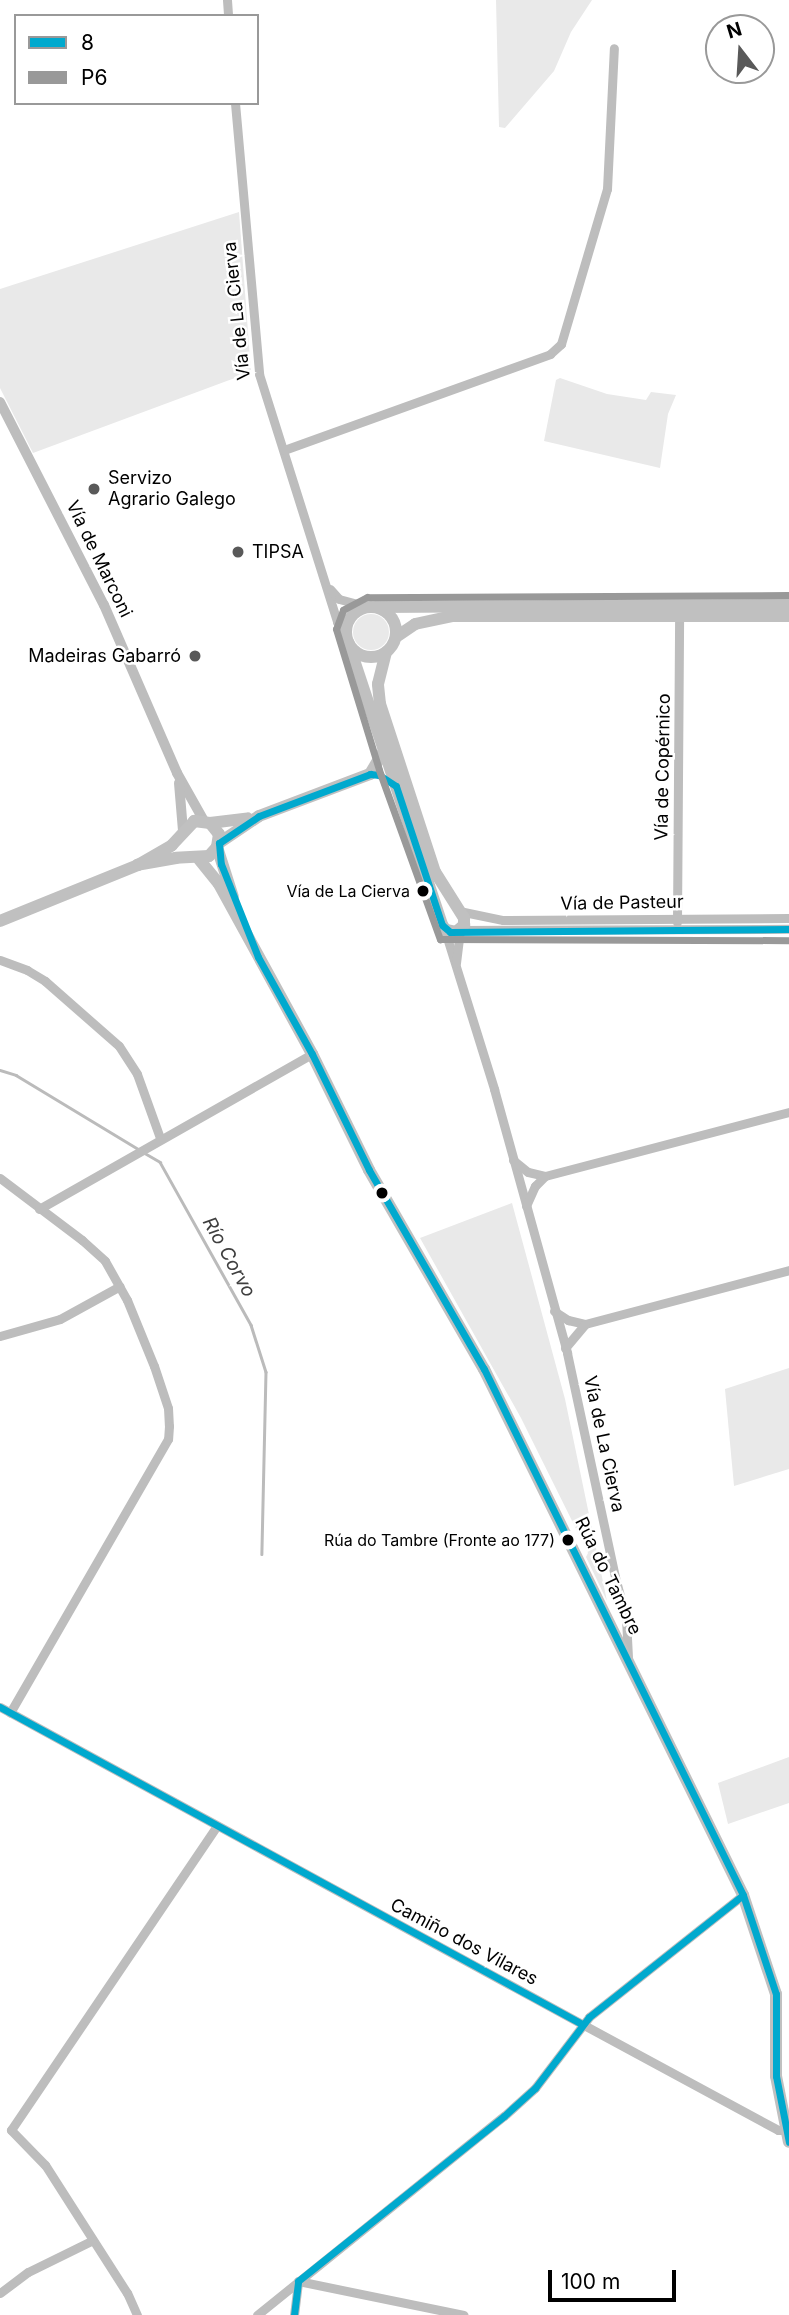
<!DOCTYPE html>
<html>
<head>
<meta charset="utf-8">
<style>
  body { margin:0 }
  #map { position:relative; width:789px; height:2315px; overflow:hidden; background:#fff; font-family:Inter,sans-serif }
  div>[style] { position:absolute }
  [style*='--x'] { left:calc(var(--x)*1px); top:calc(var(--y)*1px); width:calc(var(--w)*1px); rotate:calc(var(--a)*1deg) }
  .green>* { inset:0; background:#e9e9e9 }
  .round { border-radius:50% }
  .stream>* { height:2.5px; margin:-1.25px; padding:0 1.25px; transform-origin:1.25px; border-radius:1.25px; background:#bbb }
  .minor>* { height:9px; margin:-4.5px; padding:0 4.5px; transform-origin:4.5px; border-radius:4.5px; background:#bdbdbd }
  .tertiary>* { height:10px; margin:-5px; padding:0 5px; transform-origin:5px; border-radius:5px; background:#bdbdbd }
  .secondary>* { height:12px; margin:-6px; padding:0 6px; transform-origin:6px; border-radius:6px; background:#c0c0c0 }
  .secondary>.ring { margin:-6px; padding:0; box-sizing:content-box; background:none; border:12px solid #c0c0c0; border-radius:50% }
  .bus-1>* { height:7px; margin:-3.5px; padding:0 3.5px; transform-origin:3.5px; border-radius:3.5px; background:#00a9ce }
  .bus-2>* { height:7px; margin:-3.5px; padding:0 3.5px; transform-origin:3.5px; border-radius:3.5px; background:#999 }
  .dots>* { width:19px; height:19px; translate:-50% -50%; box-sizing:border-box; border:4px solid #fff; border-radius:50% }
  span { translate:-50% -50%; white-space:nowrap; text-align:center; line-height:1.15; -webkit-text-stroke:5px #fff; paint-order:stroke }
  .bus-label { font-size:16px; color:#000 }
  .right { translate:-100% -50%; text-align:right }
  .street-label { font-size:18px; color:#000 }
  .poi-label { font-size:18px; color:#000 }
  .left { translate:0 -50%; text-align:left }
  .water-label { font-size:19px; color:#3f3f3f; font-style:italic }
  .legend { position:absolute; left:14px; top:14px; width:245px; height:91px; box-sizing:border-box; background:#fff; border:2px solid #999; margin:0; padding:9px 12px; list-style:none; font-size:21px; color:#000 }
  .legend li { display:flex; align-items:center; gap:14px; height:35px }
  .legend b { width:35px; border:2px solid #999 }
  .north { position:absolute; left:705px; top:14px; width:70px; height:70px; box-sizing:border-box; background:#fff; border:2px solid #999; border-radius:50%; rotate:343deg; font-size:19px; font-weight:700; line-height:28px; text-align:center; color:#000 }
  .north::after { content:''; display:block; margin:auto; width:24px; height:32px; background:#595959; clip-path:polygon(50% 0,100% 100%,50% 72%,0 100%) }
  .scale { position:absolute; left:548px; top:2270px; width:128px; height:32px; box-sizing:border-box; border:4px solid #000; border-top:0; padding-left:9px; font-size:21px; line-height:24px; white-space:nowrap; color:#000; -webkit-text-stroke:5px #fff; paint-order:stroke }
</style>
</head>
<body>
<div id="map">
  <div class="green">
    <div style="clip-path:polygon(496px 0,592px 0,571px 32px,554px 71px,505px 128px,499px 127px)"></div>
    <div style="clip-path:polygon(239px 212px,251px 372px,33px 453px,0 388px,0 289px)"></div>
    <div style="clip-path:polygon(560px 378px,607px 394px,646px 400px,651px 392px,676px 395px,668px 414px,660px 468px,544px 441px,556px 380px)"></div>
    <div class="round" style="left:353px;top:614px;width:36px;height:36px"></div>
    <div style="clip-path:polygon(512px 1203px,565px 1399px,607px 1601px,586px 1557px,588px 1553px,521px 1418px,420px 1238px)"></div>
    <div style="clip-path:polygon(789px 1368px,789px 1469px,734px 1486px,725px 1389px)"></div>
    <div style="clip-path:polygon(789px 1757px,789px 1803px,728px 1824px,718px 1783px)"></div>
  </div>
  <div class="stream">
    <div style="--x:0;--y:1070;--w:17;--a:17"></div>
    <div style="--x:16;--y:1075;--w:143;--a:31.2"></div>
    <div style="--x:143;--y:1152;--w:20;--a:30"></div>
    <div style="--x:160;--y:1162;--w:187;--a:60.8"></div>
    <div style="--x:251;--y:1325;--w:49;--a:72.3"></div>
    <div style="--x:266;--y:1372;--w:182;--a:91.3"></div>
  </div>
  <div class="minor">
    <div style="--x:227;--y:0;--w:16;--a:86"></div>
    <div style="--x:235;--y:103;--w:272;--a:84.9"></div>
    <div style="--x:259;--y:374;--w:260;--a:72.5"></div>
    <div style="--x:337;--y:622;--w:17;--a:57"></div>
    <div style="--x:284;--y:450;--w:283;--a:-19.8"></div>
    <div style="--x:550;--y:354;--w:15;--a:-42"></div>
    <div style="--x:561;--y:344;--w:162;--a:-73.5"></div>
    <div style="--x:607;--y:189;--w:141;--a:-87.2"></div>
    <div style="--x:330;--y:589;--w:13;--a:48"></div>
    <div style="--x:339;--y:599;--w:30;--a:15"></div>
    <div style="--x:459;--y:911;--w:45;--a:11.6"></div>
    <div style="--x:503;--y:920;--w:286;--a:-0.4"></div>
    <div style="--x:677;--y:922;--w:311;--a:-89.6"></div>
    <div style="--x:444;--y:928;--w:169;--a:72.7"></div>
    <div style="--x:494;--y:1089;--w:274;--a:74.5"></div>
    <div style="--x:567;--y:1353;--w:229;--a:77.9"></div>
    <div style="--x:615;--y:1577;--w:42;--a:75"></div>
    <div style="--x:626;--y:1618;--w:40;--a:87.1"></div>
    <div style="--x:0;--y:960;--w:29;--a:20"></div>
    <div style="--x:27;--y:970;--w:21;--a:31"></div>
    <div style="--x:45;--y:981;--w:98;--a:41.3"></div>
    <div style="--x:119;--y:1046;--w:33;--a:57"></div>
    <div style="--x:137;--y:1074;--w:68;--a:70.2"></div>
    <div style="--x:456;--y:963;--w:33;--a:-83"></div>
    <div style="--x:460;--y:930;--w:329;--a:-0.2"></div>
    <div style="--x:513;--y:1160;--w:19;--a:39"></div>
    <div style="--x:528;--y:1172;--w:17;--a:13"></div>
    <div style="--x:545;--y:1176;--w:252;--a:-14.7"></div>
    <div style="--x:0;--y:1178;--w:103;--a:37.1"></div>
    <div style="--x:82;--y:1240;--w:31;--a:42"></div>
    <div style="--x:105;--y:1261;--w:45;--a:60.6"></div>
    <div style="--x:127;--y:1300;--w:71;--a:67.8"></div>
    <div style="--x:154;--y:1366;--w:44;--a:71.6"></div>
    <div style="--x:168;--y:1408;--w:18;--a:87"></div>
    <div style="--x:169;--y:1426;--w:13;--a:94"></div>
    <div style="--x:168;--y:1439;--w:316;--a:120"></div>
    <div style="--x:526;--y:1206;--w:22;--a:-66"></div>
    <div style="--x:535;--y:1186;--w:14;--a:-45"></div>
    <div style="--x:39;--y:1209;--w:314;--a:-29.6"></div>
    <div style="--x:554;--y:1311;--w:17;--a:33"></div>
    <div style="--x:568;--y:1320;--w:17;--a:13"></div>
    <div style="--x:585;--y:1324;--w:211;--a:-14.8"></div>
    <div style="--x:0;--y:1336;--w:62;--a:-15.8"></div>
    <div style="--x:60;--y:1319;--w:68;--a:-28.8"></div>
    <div style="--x:565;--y:1348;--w:31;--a:-50"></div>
    <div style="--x:0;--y:1707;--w:663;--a:28.58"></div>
    <div style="--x:582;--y:2024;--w:223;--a:28.4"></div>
    <div style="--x:778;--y:2130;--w:7;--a:0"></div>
    <div style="--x:298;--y:2281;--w:169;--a:11.6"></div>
    <div style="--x:0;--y:2293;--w:35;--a:-37"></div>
    <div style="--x:28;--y:2272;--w:72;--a:-26.2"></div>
    <div style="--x:137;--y:2315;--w:24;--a:-114"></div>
    <div style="--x:127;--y:2293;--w:152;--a:-122.6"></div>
    <div style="--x:45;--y:2165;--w:49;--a:-134.2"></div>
    <div style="--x:11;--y:2130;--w:367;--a:-55.9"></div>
    <div style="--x:257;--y:2315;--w:317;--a:-38.9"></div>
    <div style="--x:504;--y:2116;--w:42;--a:-42.1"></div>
    <div style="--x:535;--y:2088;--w:89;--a:-52.7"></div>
    <div style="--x:589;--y:2017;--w:196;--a:-38.4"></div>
    <div style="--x:294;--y:2315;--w:34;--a:-83"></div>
  </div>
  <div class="tertiary">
    <div style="--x:0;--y:402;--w:228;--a:62.9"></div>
    <div style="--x:104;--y:605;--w:183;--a:66.5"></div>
    <div style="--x:177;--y:773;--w:55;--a:60.6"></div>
    <div style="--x:179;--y:783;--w:48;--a:85.2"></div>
  </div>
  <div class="secondary">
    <div class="ring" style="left:346px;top:607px;width:38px;height:38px"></div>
    <div style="--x:375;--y:607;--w:414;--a:-0.3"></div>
    <div style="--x:396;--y:637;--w:23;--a:-34"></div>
    <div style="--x:415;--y:624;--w:39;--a:-12"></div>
    <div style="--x:453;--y:616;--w:336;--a:0"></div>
    <div style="--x:348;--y:642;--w:298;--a:71.6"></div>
    <div style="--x:442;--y:925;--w:6;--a:51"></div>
    <div style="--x:446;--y:930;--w:10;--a:11"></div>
    <div style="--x:456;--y:932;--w:11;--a:-41"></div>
    <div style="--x:464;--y:925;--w:7;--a:-90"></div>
    <div style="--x:464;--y:918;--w:54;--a:-122.2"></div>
    <div style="--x:435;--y:872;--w:177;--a:-108.1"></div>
    <div style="--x:380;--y:704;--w:20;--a:-96"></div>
    <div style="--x:378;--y:684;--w:32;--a:-76"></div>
    <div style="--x:210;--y:823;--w:38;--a:-7"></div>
    <div style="--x:219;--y:843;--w:48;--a:-34"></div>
    <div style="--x:259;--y:816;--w:119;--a:-20.7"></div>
    <div style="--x:370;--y:774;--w:27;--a:-59"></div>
    <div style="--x:217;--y:847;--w:52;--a:72.3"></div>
    <div style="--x:198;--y:858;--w:33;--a:51"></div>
    <div style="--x:219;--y:884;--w:194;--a:61.3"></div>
    <div style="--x:312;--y:1054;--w:129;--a:63.8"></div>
    <div style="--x:369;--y:1170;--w:230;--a:60"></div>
    <div style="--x:484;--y:1369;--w:586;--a:63.78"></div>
    <div style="--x:743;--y:1895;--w:104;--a:71.6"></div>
    <div style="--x:776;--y:1994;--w:82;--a:90"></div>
    <div style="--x:776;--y:2076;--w:67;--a:78.9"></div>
    <div style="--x:0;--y:921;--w:149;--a:-22.1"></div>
    <div style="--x:138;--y:865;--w:39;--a:-30"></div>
    <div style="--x:172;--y:845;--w:33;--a:-47"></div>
    <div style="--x:194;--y:821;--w:16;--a:7"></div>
    <div style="--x:210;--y:823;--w:14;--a:51"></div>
    <div style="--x:219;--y:834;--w:13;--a:99"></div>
    <div style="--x:217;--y:847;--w:12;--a:132"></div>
    <div style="--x:209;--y:856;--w:33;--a:177"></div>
    <div style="--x:176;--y:858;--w:39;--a:170"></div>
  </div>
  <div class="bus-1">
    <div style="--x:219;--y:843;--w:21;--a:85"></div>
    <div style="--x:221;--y:864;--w:100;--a:68.3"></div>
    <div style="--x:258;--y:957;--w:111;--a:60.9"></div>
    <div style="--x:312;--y:1054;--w:129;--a:63.8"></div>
    <div style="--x:369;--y:1170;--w:230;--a:60"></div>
    <div style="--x:484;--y:1369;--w:586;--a:63.78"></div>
    <div style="--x:743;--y:1895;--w:104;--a:71.6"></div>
    <div style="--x:776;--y:1994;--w:82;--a:90"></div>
    <div style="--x:776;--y:2076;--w:67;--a:78.9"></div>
    <div style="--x:219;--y:843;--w:48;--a:-34"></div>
    <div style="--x:259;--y:816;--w:119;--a:-20.7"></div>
    <div style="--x:370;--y:774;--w:9;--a:6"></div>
    <div style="--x:379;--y:775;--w:20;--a:33"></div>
    <div style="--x:396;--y:786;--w:146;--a:71.7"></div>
    <div style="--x:442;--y:925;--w:11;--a:41"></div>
    <div style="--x:450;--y:932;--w:339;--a:-0.5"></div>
    <div style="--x:0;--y:1707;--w:663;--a:28.58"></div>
    <div style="--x:294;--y:2315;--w:34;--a:-83"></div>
    <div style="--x:298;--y:2281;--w:264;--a:-38.7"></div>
    <div style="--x:504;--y:2116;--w:42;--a:-42.1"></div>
    <div style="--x:535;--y:2088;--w:89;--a:-52.7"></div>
    <div style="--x:589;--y:2017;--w:196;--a:-38.4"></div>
  </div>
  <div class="bus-2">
    <div style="--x:789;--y:595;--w:422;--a:179.7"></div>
    <div style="--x:367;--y:597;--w:27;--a:152"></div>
    <div style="--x:343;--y:610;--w:20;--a:110"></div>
    <div style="--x:336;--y:629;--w:147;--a:73"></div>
    <div style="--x:379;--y:770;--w:180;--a:70.2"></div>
    <div style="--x:440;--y:939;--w:349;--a:0.2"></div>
  </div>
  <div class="dots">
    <div style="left:94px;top:489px;background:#595959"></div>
    <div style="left:238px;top:552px;background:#595959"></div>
    <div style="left:195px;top:656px;background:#595959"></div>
    <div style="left:423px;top:891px;background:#000"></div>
    <div style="left:382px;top:1193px;background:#000"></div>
    <div style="left:568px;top:1540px;background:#000"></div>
  </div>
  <div class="bus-label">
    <span class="right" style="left:410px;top:891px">Vía de La Cierva</span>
    <span class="right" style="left:555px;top:1540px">Rúa do Tambre (Fronte ao 177)</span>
  </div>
  <div class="street-label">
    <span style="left:237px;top:311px;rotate:-96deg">Vía de La Cierva</span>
    <span style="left:99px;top:559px;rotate:64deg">Vía de Marconi</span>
    <span style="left:663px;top:767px;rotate:-89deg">Vía de Copérnico</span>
    <span style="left:622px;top:903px;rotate:-1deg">Vía de Pasteur</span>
    <span style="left:604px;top:1444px;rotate:78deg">Vía de La Cierva</span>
    <span style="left:608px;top:1576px;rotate:64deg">Rúa do Tambre</span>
    <span style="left:464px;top:1942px;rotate:28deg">Camiño dos Vilares</span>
  </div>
  <div class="poi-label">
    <span class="left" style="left:108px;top:489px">Servizo<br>Agrario Galego</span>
    <span class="left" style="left:252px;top:552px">TIPSA</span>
    <span class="right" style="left:181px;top:656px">Madeiras Gabarró</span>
  </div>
  <div class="water-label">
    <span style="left:229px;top:1257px;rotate:61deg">Río Corvo</span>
  </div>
  <ul class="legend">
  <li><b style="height:9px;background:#00a9ce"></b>8</li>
  <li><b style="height:9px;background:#999"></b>P6</li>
  </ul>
  <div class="north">N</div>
  <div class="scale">100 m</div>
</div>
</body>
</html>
